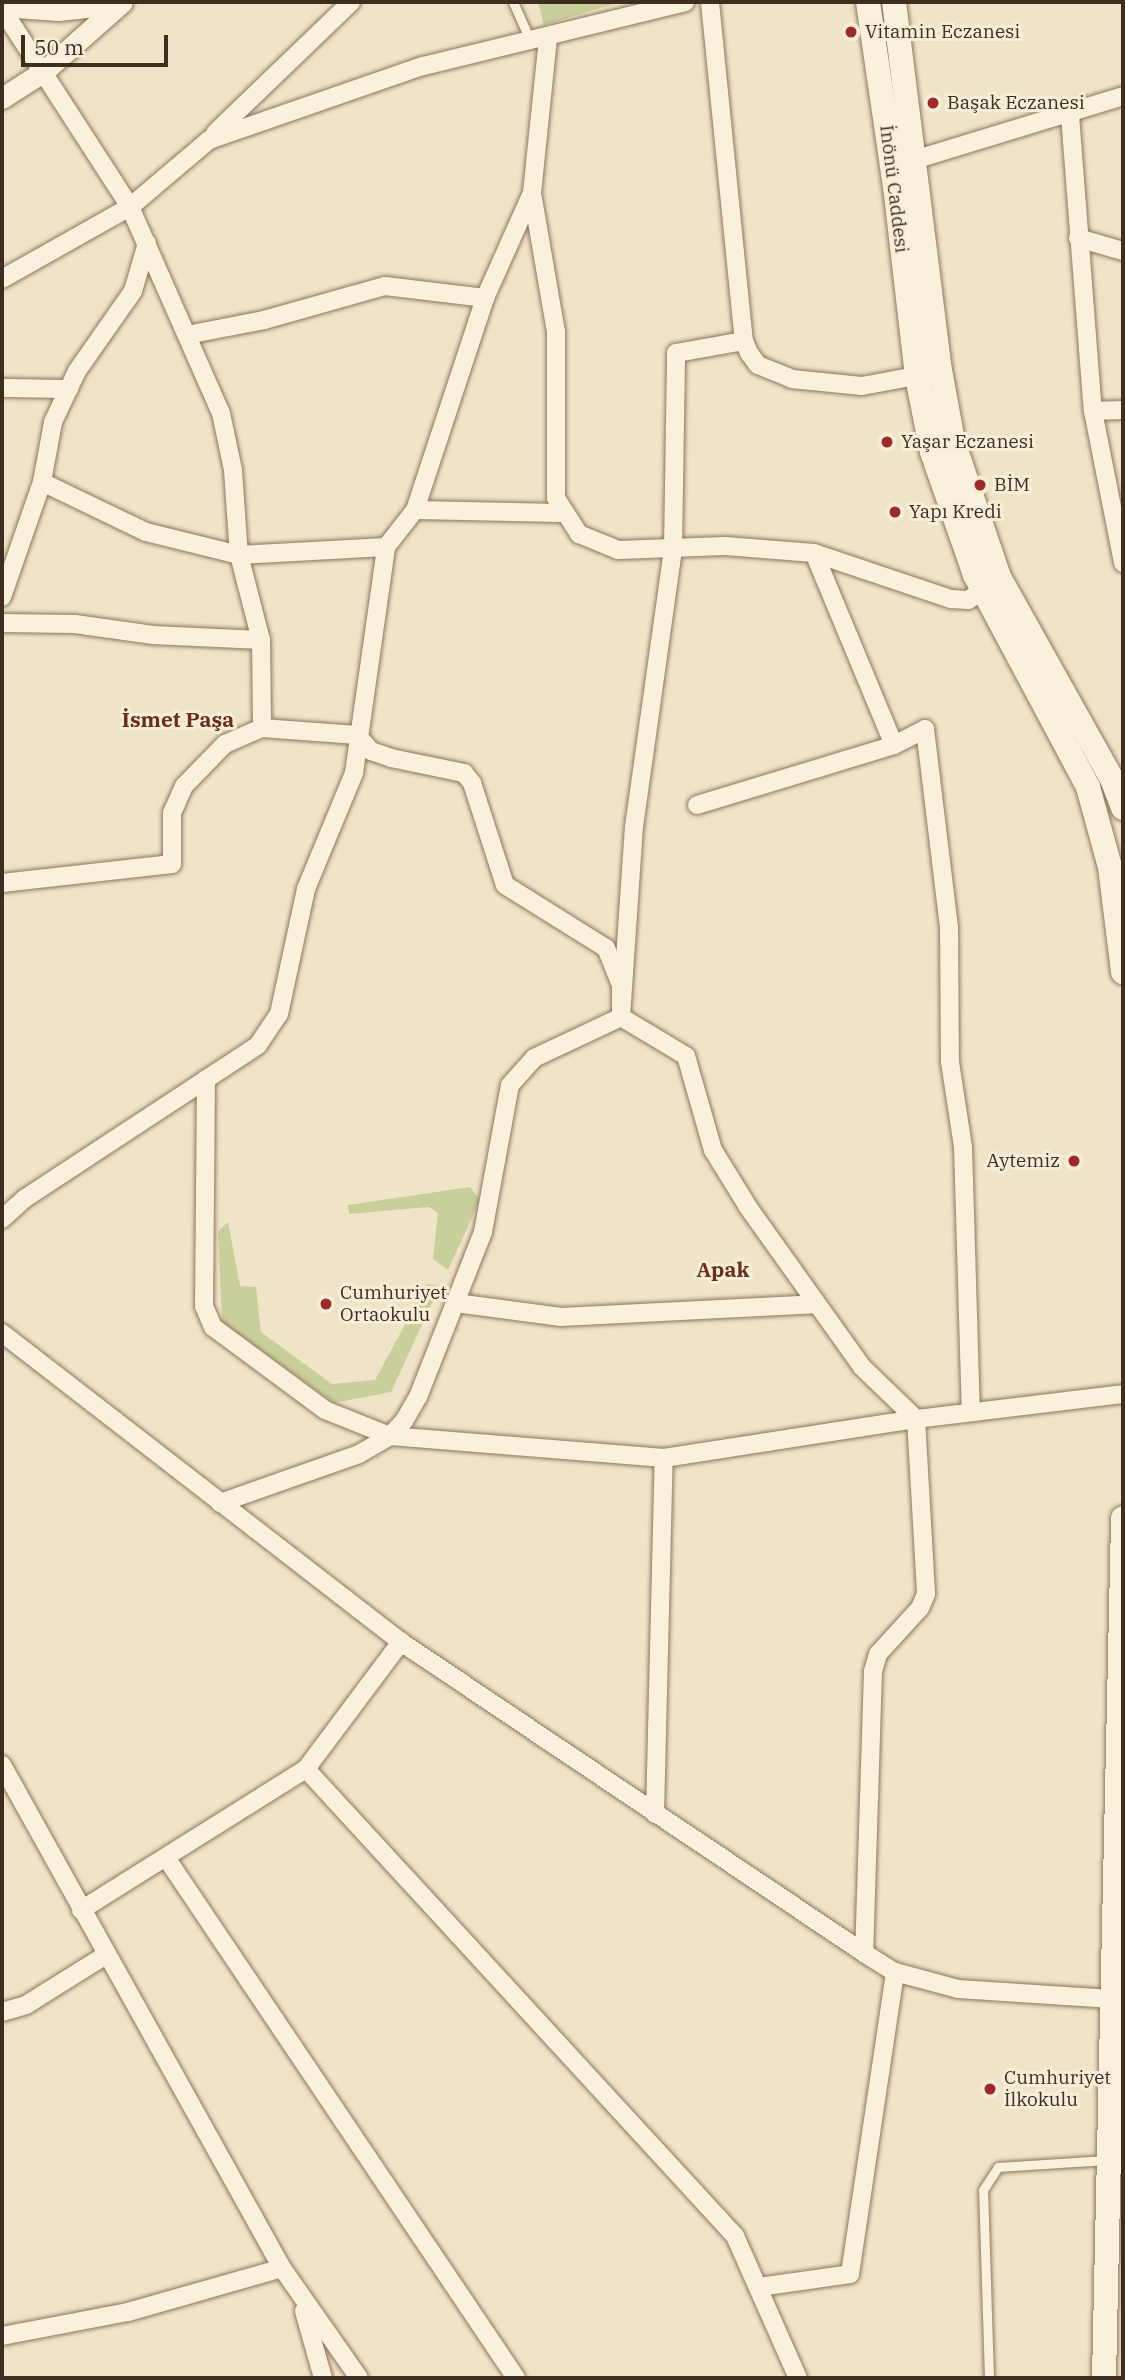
<!DOCTYPE html>
<html>
<head>
<meta charset="utf-8">
<style>
  body { margin:0 }
  #map { position:relative; width:1125px; height:2380px; overflow:hidden; background:#f0e4c8; font-family:"IBM Plex Serif",serif }
  div>[style] { position:absolute }
  [style*='--x'] { left:calc(var(--x)*1px); top:calc(var(--y)*1px); width:calc(var(--w)*1px); rotate:calc(var(--a)*1deg) }
  .green>* { inset:0; background:#c9cf9b }
  .roads { filter:drop-shadow(0 0 2px #8d765c) drop-shadow(0 0 2px #8d765c) }
  .service>* { height:9px; margin:-4.5px; padding:0 4.5px; transform-origin:4.5px; border-radius:4.5px; background:#faf1dc }
  .minor>* { height:18px; margin:-9px; padding:0 9px; transform-origin:9px; border-radius:9px; background:#faf1dc }
  .tertiary>* { height:21px; margin:-10.5px; padding:0 10.5px; transform-origin:10.5px; border-radius:10.5px; background:#faf1dc }
  .secondary>* { height:24px; margin:-12px; padding:0 12px; transform-origin:12px; border-radius:12px; background:#faf1dc }
  .dots>* { width:19px; height:19px; translate:-50% -50%; box-sizing:border-box; border:4px solid #f7eed8; border-radius:50% }
  span { translate:-50% -50%; white-space:nowrap; text-align:center; line-height:1.15; -webkit-text-stroke:6px #f7eed8; paint-order:stroke }
  .poi-label { font-size:19px; color:#3d2e20 }
  .left { translate:0 -50%; text-align:left }
  .right { translate:-100% -50%; text-align:right }
  .street-label { font-size:19px; color:#3d2e20 }
  .neighbourhood-label { font-size:21px; color:#6b2e1e; font-weight:700 }
  .frame { position:absolute; inset:0; border:4px solid #3d2e20; pointer-events:none }
  .scale { position:absolute; left:21px; top:35px; width:147px; height:32px; box-sizing:border-box; border:4px solid #3d2e20; border-top:0; padding-left:9px; font-size:21px; line-height:24px; white-space:nowrap; color:#3d2e20; -webkit-text-stroke:5px #f7eed8; paint-order:stroke }
</style>
</head>
<body>
<div id="map">
  <div class="green">
    <div style="clip-path:polygon(538px 2px,620px 2px,544px 25px)"></div>
    <div style="clip-path:polygon(470px 1187px,480px 1200px,448px 1270px,433px 1259px,438px 1213px,429px 1207px,349px 1214px,348px 1205px)"></div>
    <div style="clip-path:polygon(228px 1222px,240px 1286px,256px 1287px,261px 1332px,332px 1384px,375px 1380px,427px 1284px,440px 1286px,391px 1392px,334px 1403px,222px 1322px,218px 1231px)"></div>
  </div>
  <div class="roads">
    <div class="service">
      <div style="--x:513;--y:2;--w:42;--a:65.9"></div>
      <div style="--x:989;--y:2378;--w:188;--a:-91.8"></div>
      <div style="--x:983;--y:2190;--w:27;--a:-57"></div>
      <div style="--x:998;--y:2167;--w:108;--a:-3.7"></div>
    </div>
    <div class="minor">
      <div style="--x:710;--y:2;--w:341;--a:84.3"></div>
      <div style="--x:744;--y:341;--w:13;--a:67"></div>
      <div style="--x:749;--y:353;--w:15;--a:53"></div>
      <div style="--x:758;--y:365;--w:37;--a:22"></div>
      <div style="--x:792;--y:379;--w:70;--a:5.7"></div>
      <div style="--x:862;--y:386;--w:65;--a:-10.6"></div>
      <div style="--x:2;--y:8;--w:57;--a:4"></div>
      <div style="--x:59;--y:12;--w:55;--a:-6.2"></div>
      <div style="--x:2;--y:9;--w:236;--a:57.1"></div>
      <div style="--x:130;--y:207;--w:225;--a:66.2"></div>
      <div style="--x:221;--y:413;--w:58;--a:78.1"></div>
      <div style="--x:233;--y:470;--w:85;--a:86"></div>
      <div style="--x:239;--y:555;--w:88;--a:75.5"></div>
      <div style="--x:261;--y:640;--w:88;--a:89.3"></div>
      <div style="--x:1070;--y:115;--w:297;--a:85.6"></div>
      <div style="--x:1093;--y:411;--w:155;--a:78.8"></div>
      <div style="--x:215;--y:133;--w:189;--a:-43.9"></div>
      <div style="--x:914;--y:160;--w:219;--a:-17"></div>
      <div style="--x:532;--y:193;--w:141;--a:80.2"></div>
      <div style="--x:556;--y:332;--w:166;--a:90"></div>
      <div style="--x:556;--y:498;--w:43;--a:57.4"></div>
      <div style="--x:579;--y:534;--w:42;--a:22.3"></div>
      <div style="--x:618;--y:550;--w:107;--a:-2.1"></div>
      <div style="--x:725;--y:546;--w:89;--a:4.5"></div>
      <div style="--x:814;--y:553;--w:145;--a:18.6"></div>
      <div style="--x:951;--y:599;--w:17;--a:3"></div>
      <div style="--x:968;--y:600;--w:28;--a:-32"></div>
      <div style="--x:1078;--y:238;--w:47;--a:16.1"></div>
      <div style="--x:2;--y:279;--w:147;--a:-29.4"></div>
      <div style="--x:130;--y:207;--w:104;--a:-40.3"></div>
      <div style="--x:209;--y:140;--w:226;--a:-19.1"></div>
      <div style="--x:423;--y:66;--w:270;--a:-13.7"></div>
      <div style="--x:187;--y:335;--w:78;--a:-11"></div>
      <div style="--x:264;--y:320;--w:126;--a:-15.7"></div>
      <div style="--x:385;--y:286;--w:101;--a:6.8"></div>
      <div style="--x:2;--y:388;--w:67;--a:0.9"></div>
      <div style="--x:1093;--y:411;--w:30;--a:-2"></div>
      <div style="--x:42;--y:482;--w:115;--a:25.7"></div>
      <div style="--x:146;--y:532;--w:96;--a:13.9"></div>
      <div style="--x:239;--y:555;--w:147;--a:-3.1"></div>
      <div style="--x:415;--y:510;--w:147;--a:1.2"></div>
      <div style="--x:814;--y:553;--w:208;--a:67.4"></div>
      <div style="--x:894;--y:745;--w:35;--a:-27"></div>
      <div style="--x:925;--y:729;--w:198;--a:83.1"></div>
      <div style="--x:949;--y:926;--w:136;--a:89.6"></div>
      <div style="--x:950;--y:1062;--w:86;--a:81.3"></div>
      <div style="--x:963;--y:1147;--w:264;--a:88.3"></div>
      <div style="--x:2;--y:597;--w:122;--a:-70.8"></div>
      <div style="--x:42;--y:482;--w:61;--a:-79.6"></div>
      <div style="--x:53;--y:422;--w:56;--a:-64.8"></div>
      <div style="--x:77;--y:371;--w:98;--a:-55"></div>
      <div style="--x:133;--y:291;--w:50;--a:-73.7"></div>
      <div style="--x:2;--y:623;--w:73;--a:0.8"></div>
      <div style="--x:75;--y:624;--w:79;--a:8"></div>
      <div style="--x:153;--y:635;--w:108;--a:2.7"></div>
      <div style="--x:697;--y:805;--w:206;--a:-16.9"></div>
      <div style="--x:2;--y:883;--w:171;--a:-6.4"></div>
      <div style="--x:172;--y:864;--w:51;--a:-90"></div>
      <div style="--x:172;--y:813;--w:30;--a:-66"></div>
      <div style="--x:184;--y:786;--w:59;--a:-45.7"></div>
      <div style="--x:225;--y:744;--w:40;--a:-23.4"></div>
      <div style="--x:262;--y:728;--w:95;--a:4.2"></div>
      <div style="--x:357;--y:735;--w:21;--a:49"></div>
      <div style="--x:371;--y:751;--w:21;--a:19"></div>
      <div style="--x:391;--y:758;--w:75;--a:11.6"></div>
      <div style="--x:464;--y:773;--w:13;--a:51"></div>
      <div style="--x:472;--y:783;--w:107;--a:72.1"></div>
      <div style="--x:505;--y:885;--w:119;--a:32"></div>
      <div style="--x:606;--y:948;--w:40;--a:68"></div>
      <div style="--x:621;--y:985;--w:32;--a:90"></div>
      <div style="--x:621;--y:1017;--w:76;--a:31"></div>
      <div style="--x:686;--y:1056;--w:98;--a:74"></div>
      <div style="--x:713;--y:1150;--w:67;--a:58.4"></div>
      <div style="--x:748;--y:1207;--w:196;--a:54.5"></div>
      <div style="--x:862;--y:1367;--w:75;--a:43.9"></div>
      <div style="--x:916;--y:1419;--w:175;--a:86.7"></div>
      <div style="--x:926;--y:1594;--w:15;--a:113"></div>
      <div style="--x:920;--y:1608;--w:62;--a:132.4"></div>
      <div style="--x:878;--y:1654;--w:18;--a:106"></div>
      <div style="--x:873;--y:1671;--w:282;--a:91.8"></div>
      <div style="--x:206;--y:1079;--w:227;--a:90.5"></div>
      <div style="--x:204;--y:1306;--w:23;--a:67"></div>
      <div style="--x:213;--y:1327;--w:139;--a:36.5"></div>
      <div style="--x:325;--y:1410;--w:70;--a:21.8"></div>
      <div style="--x:390;--y:1436;--w:275;--a:4.6"></div>
      <div style="--x:664;--y:1458;--w:255;--a:-8.8"></div>
      <div style="--x:916;--y:1419;--w:209;--a:-6.9"></div>
      <div style="--x:2;--y:1219;--w:30;--a:-42"></div>
      <div style="--x:24;--y:1199;--w:280;--a:-33.3"></div>
      <div style="--x:258;--y:1045;--w:37;--a:-56"></div>
      <div style="--x:279;--y:1014;--w:128;--a:-77.8"></div>
      <div style="--x:306;--y:889;--w:126;--a:-67.5"></div>
      <div style="--x:354;--y:773;--w:228;--a:-81.9"></div>
      <div style="--x:386;--y:547;--w:47;--a:-51.9"></div>
      <div style="--x:415;--y:510;--w:223;--a:-71.7"></div>
      <div style="--x:485;--y:298;--w:115;--a:-65.9"></div>
      <div style="--x:532;--y:193;--w:157;--a:-84.1"></div>
      <div style="--x:456;--y:1303;--w:106;--a:7.6"></div>
      <div style="--x:561;--y:1317;--w:254;--a:-2.9"></div>
      <div style="--x:2;--y:1333;--w:505;--a:37.76"></div>
      <div style="--x:401;--y:1642;--w:558;--a:33.89"></div>
      <div style="--x:864;--y:1953;--w:36;--a:32"></div>
      <div style="--x:895;--y:1972;--w:65;--a:15.1"></div>
      <div style="--x:958;--y:1989;--w:154;--a:3.7"></div>
      <div style="--x:220;--y:1503;--w:147;--a:-19.4"></div>
      <div style="--x:359;--y:1454;--w:36;--a:-30"></div>
      <div style="--x:390;--y:1436;--w:21;--a:-47"></div>
      <div style="--x:404;--y:1421;--w:28;--a:-60"></div>
      <div style="--x:418;--y:1397;--w:177;--a:-68.5"></div>
      <div style="--x:483;--y:1232;--w:149;--a:-79.6"></div>
      <div style="--x:510;--y:1085;--w:36;--a:-48"></div>
      <div style="--x:534;--y:1058;--w:96;--a:-25.2"></div>
      <div style="--x:621;--y:1017;--w:190;--a:-86.1"></div>
      <div style="--x:634;--y:827;--w:280;--a:-82"></div>
      <div style="--x:673;--y:550;--w:197;--a:-89.1"></div>
      <div style="--x:676;--y:353;--w:69;--a:-10"></div>
      <div style="--x:2;--y:1765;--w:576;--a:60.9"></div>
      <div style="--x:282;--y:2268;--w:134;--a:55"></div>
      <div style="--x:306;--y:1769;--w:634;--a:47.43"></div>
      <div style="--x:735;--y:2236;--w:155;--a:66.1"></div>
      <div style="--x:655;--y:1814;--w:356;--a:-88.6"></div>
      <div style="--x:167;--y:1859;--w:625;--a:56.08"></div>
      <div style="--x:81;--y:1910;--w:266;--a:-32.1"></div>
      <div style="--x:306;--y:1769;--w:159;--a:-53.2"></div>
      <div style="--x:2;--y:2012;--w:25;--a:-16"></div>
      <div style="--x:26;--y:2005;--w:94;--a:-32"></div>
      <div style="--x:759;--y:2287;--w:92;--a:-8.1"></div>
      <div style="--x:850;--y:2274;--w:305;--a:-81.5"></div>
      <div style="--x:304;--y:2311;--w:70;--a:74.2"></div>
      <div style="--x:2;--y:2336;--w:128;--a:-10.8"></div>
      <div style="--x:128;--y:2312;--w:160;--a:-15.9"></div>
    </div>
    <div class="tertiary">
      <div style="--x:2;--y:98;--w:50;--a:-32.7"></div>
      <div style="--x:44;--y:71;--w:104;--a:-41.5"></div>
    </div>
    <div class="secondary">
      <div style="--x:868;--y:2;--w:186;--a:81.7"></div>
      <div style="--x:895;--y:186;--w:192;--a:83.4"></div>
      <div style="--x:917;--y:377;--w:76;--a:78.7"></div>
      <div style="--x:932;--y:452;--w:130;--a:70.7"></div>
      <div style="--x:975;--y:575;--w:240;--a:61.9"></div>
      <div style="--x:1088;--y:787;--w:83;--a:74.6"></div>
      <div style="--x:1110;--y:867;--w:106;--a:82.9"></div>
      <div style="--x:894;--y:2;--w:371;--a:82.9"></div>
      <div style="--x:940;--y:370;--w:72;--a:79.6"></div>
      <div style="--x:953;--y:441;--w:144;--a:71.3"></div>
      <div style="--x:999;--y:577;--w:231;--a:60.8"></div>
      <div style="--x:1112;--y:779;--w:31;--a:69"></div>
      <div style="--x:1104;--y:2378;--w:860;--a:-88.73"></div>
    </div>
  </div>
  <div class="dots">
    <div style="left:851px;top:32px;background:#9e2a2b"></div>
    <div style="left:933px;top:103px;background:#9e2a2b"></div>
    <div style="left:887px;top:442px;background:#9e2a2b"></div>
    <div style="left:980px;top:485px;background:#9e2a2b"></div>
    <div style="left:895px;top:512px;background:#9e2a2b"></div>
    <div style="left:1074px;top:1161px;background:#9e2a2b"></div>
    <div style="left:326px;top:1304px;background:#9e2a2b"></div>
    <div style="left:990px;top:2089px;background:#9e2a2b"></div>
  </div>
  <div class="poi-label">
    <span class="left" style="left:865px;top:32px">Vitamin Eczanesi</span>
    <span class="left" style="left:947px;top:103px">Başak Eczanesi</span>
    <span class="left" style="left:901px;top:442px">Yaşar Eczanesi</span>
    <span class="left" style="left:994px;top:485px">BİM</span>
    <span class="left" style="left:909px;top:512px">Yapı Kredi</span>
    <span class="right" style="left:1060px;top:1161px">Aytemiz</span>
    <span class="left" style="left:340px;top:1304px">Cumhuriyet<br>Ortaokulu</span>
    <span class="left" style="left:1004px;top:2089px">Cumhuriyet<br>İlkokulu</span>
  </div>
  <div class="street-label">
    <span style="left:894px;top:189px;rotate:83deg">İnönü Caddesi</span>
  </div>
  <div class="neighbourhood-label">
    <span style="left:178px;top:719px">İsmet Paşa</span>
    <span style="left:723px;top:1269px">Apak</span>
  </div>
  <div class="frame"></div>
  <div class="scale">50 m</div>
</div>
</body>
</html>
